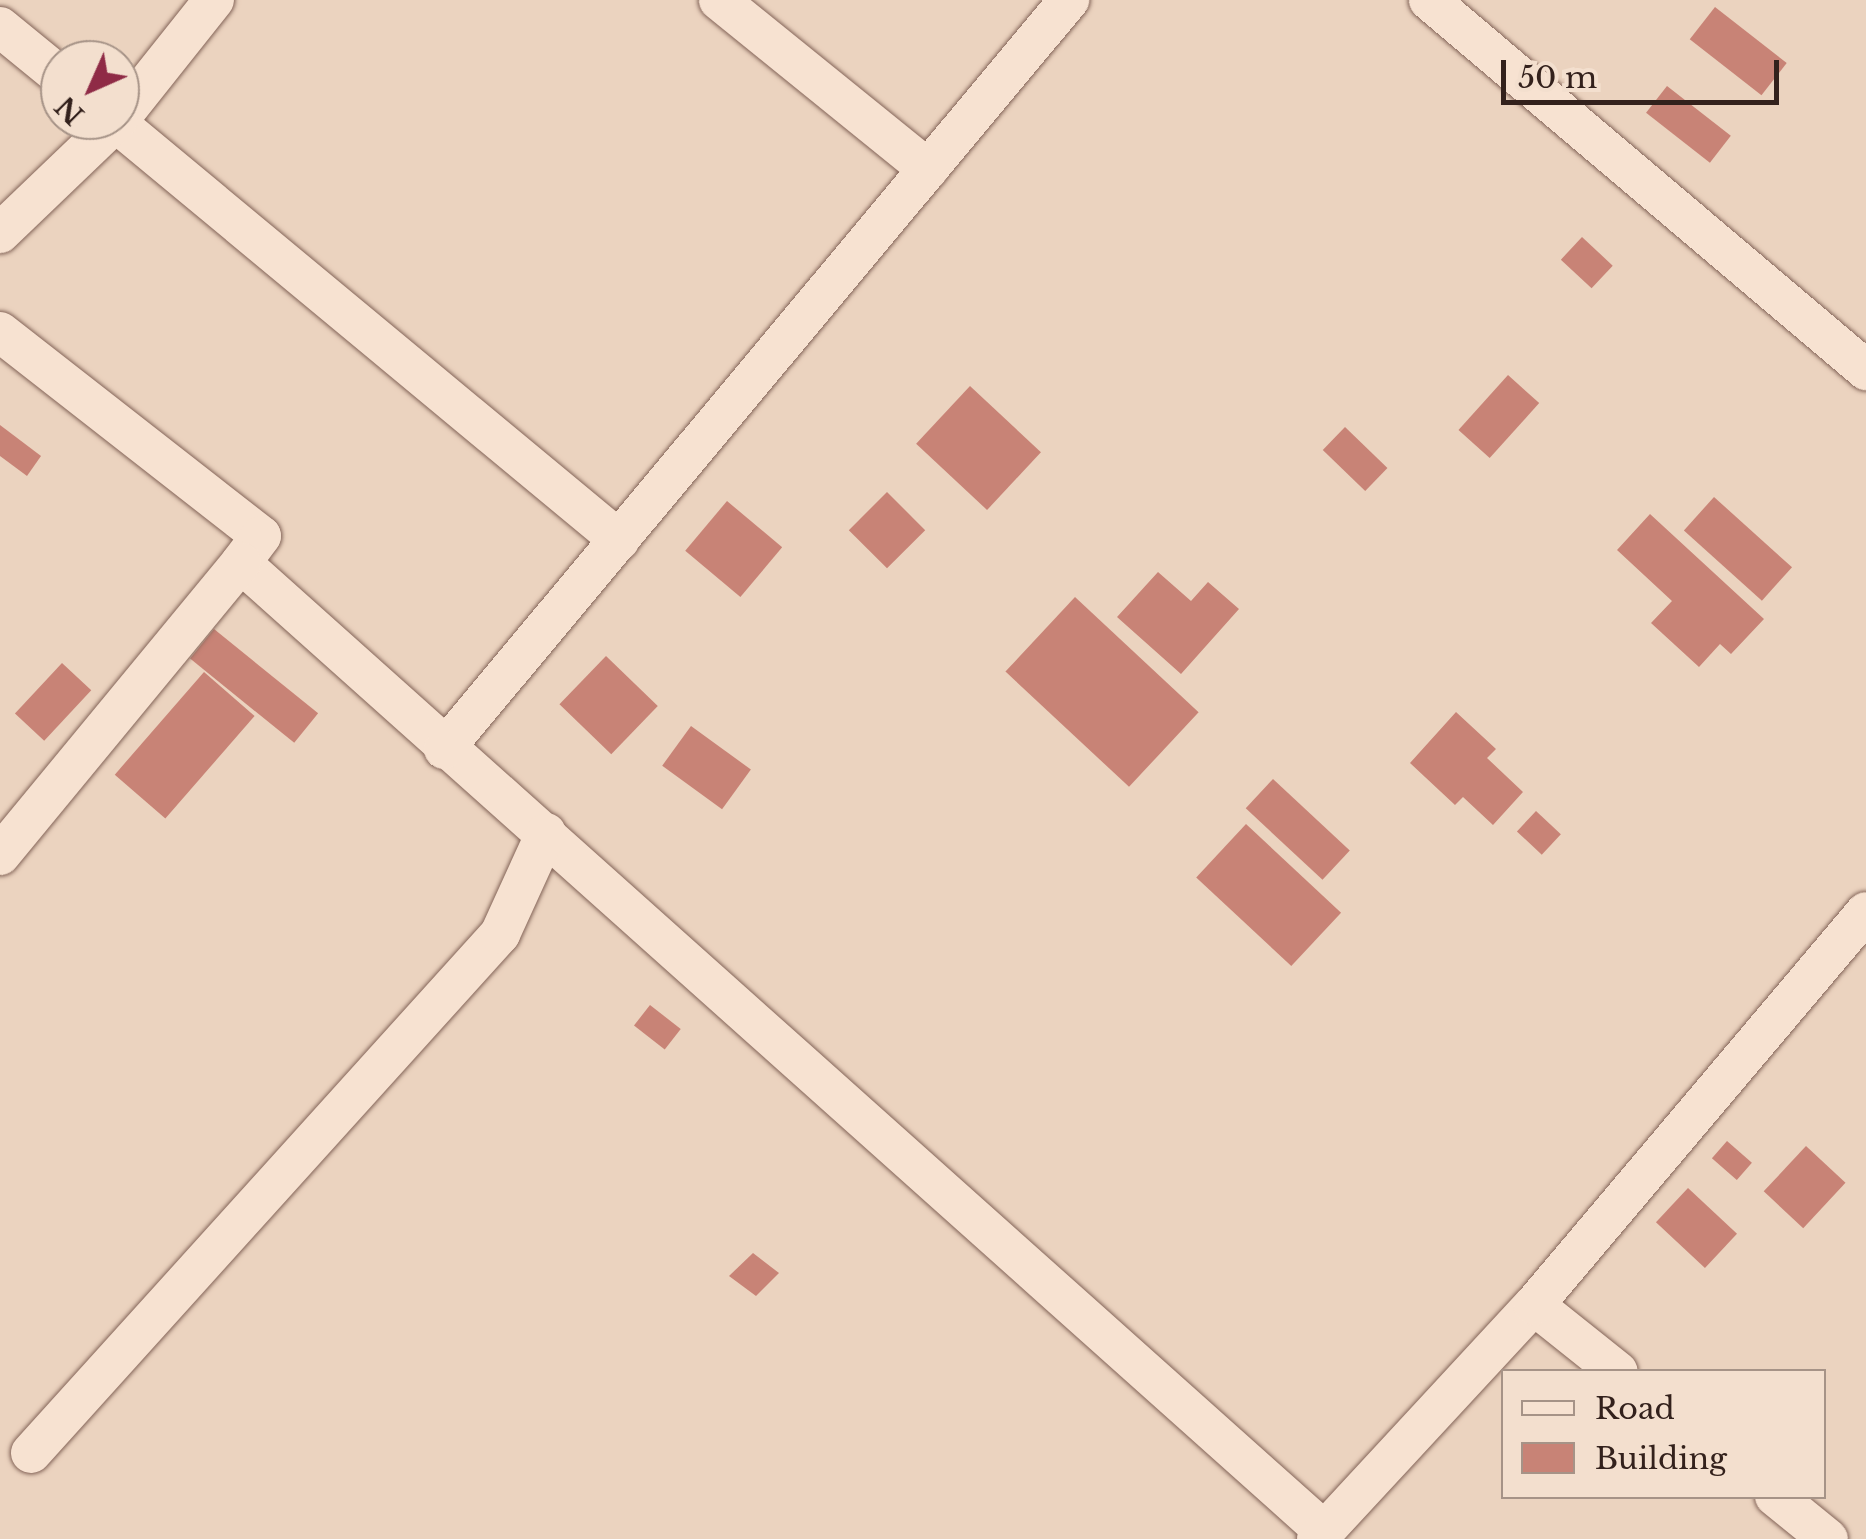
<!DOCTYPE html>
<html>
<head>
<meta charset="utf-8">
<style>
  body { margin:0 }
  #map { position:relative; width:1866px; height:1539px; overflow:hidden; background:#ebd3bf; font-family:"Libre Baskerville",serif }
  div>[style] { position:absolute }
  [style*='--x'] { left:calc(var(--x)*1px); top:calc(var(--y)*1px); width:calc(var(--w)*1px); rotate:calc(var(--a)*1deg) }
  .building>* { inset:0; background:#c88376; transform-origin:0 0 }
  .roads { filter:drop-shadow(0 0 2px #836458) drop-shadow(0 0 2px #836458) }
  .minor>* { height:40px; margin:-20px; padding:0 20px; transform-origin:20px; border-radius:20px; background:#f7e2d1 }
  span { translate:-50% -50%; white-space:nowrap; text-align:center; line-height:1.15; -webkit-text-stroke:8px #f3dfce; paint-order:stroke }
  .legend { position:absolute; left:1501px; top:1369px; width:325px; height:130px; box-sizing:border-box; background:#f3dfce; border:2px solid #a69387; margin:0; padding:12px 18px; list-style:none; font-size:30px; color:#33211c }
  .legend li { display:flex; align-items:center; gap:20px; height:50px }
  .legend b { width:50px; border:2px solid #a69387 }
  .north { position:absolute; left:40px; top:40px; width:100px; height:100px; box-sizing:border-box; background:#f3dfce; border:2px solid #a69387; border-radius:50%; rotate:225deg; font-size:28px; font-weight:700; line-height:40px; text-align:center; color:#33211c }
  .north::after { content:''; display:block; margin:auto; width:35px; height:45px; background:#8f2b46; clip-path:polygon(50% 0,100% 100%,50% 72%,0 100%) }
  .scale { position:absolute; left:1501px; top:60px; width:278px; height:45px; box-sizing:border-box; border:5px solid #33211c; border-top:0; padding-left:12px; font-size:30px; line-height:35px; white-space:nowrap; color:#33211c; -webkit-text-stroke:8px #f3dfce; paint-order:stroke }
</style>
</head>
<body>
<div id="map">
  <div class="building">
    <div style="left:1715px;top:7px;width:91px;height:41px;rotate:38deg"></div>
    <div style="left:1667px;top:86px;width:81px;height:34px;rotate:38deg"></div>
    <div style="left:1582px;top:237px;width:42px;height:31px;rotate:43deg"></div>
    <div style="left:1508px;top:375px;width:42px;height:74px;rotate:42deg"></div>
    <div style="left:970px;top:386px;width:97px;height:79px;rotate:43deg"></div>
    <div style="clip-path:polygon(0 425px,41px 456px,27px 476px,0 456px)"></div>
    <div style="left:1345px;top:427px;width:59px;height:32px;rotate:44deg"></div>
    <div style="left:887px;top:492px;width:54px;height:54px;rotate:45deg"></div>
    <div style="left:1714px;top:497px;width:105px;height:45px;rotate:42deg"></div>
    <div style="left:727px;top:501px;width:72px;height:65px;rotate:40deg"></div>
    <div style="clip-path:polygon(1650px 514px,1764px 619px,1731px 654px,1720px 644px,1699px 667px,1651px 623px,1672px 601px,1617px 550px)"></div>
    <div style="clip-path:polygon(1158px 572px,1191px 601px,1208px 582px,1239px 609px,1181px 674px,1117px 617px)"></div>
    <div style="left:1075px;top:597px;width:169px;height:102px;rotate:43deg"></div>
    <div style="left:214px;top:629px;width:134px;height:38px;rotate:39deg"></div>
    <div style="left:606px;top:656px;width:72px;height:67px;rotate:44deg"></div>
    <div style="left:62px;top:663px;width:40px;height:69px;rotate:43deg"></div>
    <div style="left:204px;top:672px;width:67px;height:136px;rotate:41deg"></div>
    <div style="clip-path:polygon(1456px 712px,1496px 749px,1487px 758px,1523px 792px,1493px 825px,1463px 797px,1455px 805px,1410px 763px)"></div>
    <div style="left:691px;top:726px;width:74px;height:49px;rotate:36deg"></div>
    <div style="left:1273px;top:779px;width:105px;height:40px;rotate:43deg"></div>
    <div style="left:1536px;top:811px;width:34px;height:28px;rotate:43deg"></div>
    <div style="left:1246px;top:824px;width:130px;height:73px;rotate:43deg"></div>
    <div style="left:650px;top:1005px;width:39px;height:26px;rotate:38deg"></div>
    <div style="left:1727px;top:1141px;width:33px;height:23px;rotate:41deg"></div>
    <div style="left:1806px;top:1146px;width:54px;height:62px;rotate:43deg"></div>
    <div style="left:1688px;top:1188px;width:67px;height:47px;rotate:43deg"></div>
    <div style="clip-path:polygon(753px 1253px,779px 1273px,756px 1296px,729px 1276px)"></div>
  </div>
  <div class="roads">
    <div class="minor">
      <div style="--x:719;--y:0;--w:269;--a:39"></div>
      <div style="--x:1429;--y:0;--w:573;--a:40.25"></div>
      <div style="--x:0;--y:27;--w:77;--a:39.2"></div>
      <div style="--x:120;--y:118;--w:151;--a:-51.5"></div>
      <div style="--x:113;--y:120;--w:658;--a:39.69"></div>
      <div style="--x:0;--y:233;--w:163;--a:-43.8"></div>
      <div style="--x:0;--y:332;--w:331;--a:38"></div>
      <div style="--x:261;--y:536;--w:34;--a:127"></div>
      <div style="--x:241;--y:563;--w:1453;--a:41.79"></div>
      <div style="--x:444;--y:749;--w:976;--a:-50.16"></div>
      <div style="--x:0;--y:855;--w:379;--a:-50.5"></div>
      <div style="--x:1534;--y:1305;--w:107;--a:38.6"></div>
      <div style="--x:31;--y:1453;--w:700;--a:-47.9"></div>
      <div style="--x:500;--y:934;--w:111;--a:-65.5"></div>
      <div style="--x:1775;--y:1496;--w:68;--a:39.1"></div>
      <div style="--x:1317;--y:1539;--w:319;--a:-47.2"></div>
      <div style="--x:1534;--y:1305;--w:514;--a:-49.81"></div>
    </div>
  </div>
  <ul class="legend">
  <li><b style="height:12px;background:#f7e2d1"></b>Road</li>
  <li><b style="height:28px;background:#c88376"></b>Building</li>
  </ul>
  <div class="north">N</div>
  <div class="scale">50 m</div>
</div>
</body>
</html>
